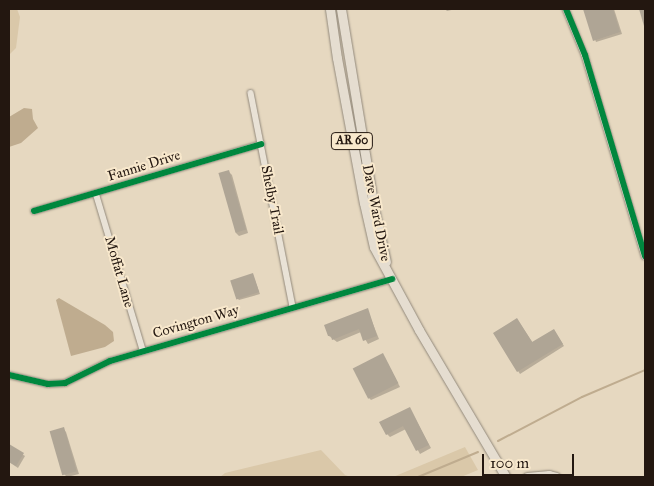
<!DOCTYPE html>
<html>
<head>
<meta charset="utf-8">
<style>
  body { margin:0 }
  #map { position:relative; width:654px; height:486px; overflow:hidden; background:#e6d8c0; font-family:"IM FELL Great Primer",serif }
  div>[style] { position:absolute }
  [style*='--x'] { left:calc(var(--x)*1px); top:calc(var(--y)*1px); width:calc(var(--w)*1px); rotate:calc(var(--a)*1deg) }
  .green>* { inset:0; background:#dac8a9 }
  .water>* { inset:0; background:#bfac8f }
  .shadow>* { inset:0; background:#0003 }
  .stream>* { height:2px; margin:-1px; padding:0 1px; transform-origin:1px; border-radius:1px; background:#bfac8f }
  .building>* { inset:0; background:#afa595; transform-origin:0 0 }
  .roads { filter:drop-shadow(0 0 1px #92897b) drop-shadow(0 0 1px #92897b) }
  .minor>* { height:5.5px; margin:-2.75px; padding:0 2.75px; transform-origin:2.75px; border-radius:2.75px; background:#e9e2d6 }
  .primary>* { height:9px; margin:-4.5px; padding:0 4.5px; transform-origin:4.5px; border-radius:4.5px; background:#e5ddd0 }
  .cycleway>* { height:6px; margin:-3px; padding:0 3px; transform-origin:3px; border-radius:3px; background:#00873e }
  span { translate:-50% -50%; white-space:nowrap; text-align:center; line-height:1.15; -webkit-text-stroke:4px #f8e8cc; paint-order:stroke }
  .shield-label span { padding:1px 4px; background:#f8e8cc; border:1px solid; border-radius:4px; -webkit-text-stroke-width:0 }
  .shield-label { font-size:12px; color:#231710; font-weight:700 }
  .street-label { font-size:14px; color:#231710 }
  .frame { position:absolute; inset:0; border:10px solid #231710; pointer-events:none }
  .scale { position:absolute; left:482px; top:454px; width:92px; height:22px; box-sizing:border-box; border:2px solid #231710; border-top:0; padding-left:6px; font-size:15px; line-height:18px; white-space:nowrap; color:#231710; -webkit-text-stroke:4px #f8e8cc; paint-order:stroke }
</style>
</head>
<body>
<div id="map">
  <div class="green">
    <div style="clip-path:polygon(9px 9px,17px 9px,20px 17px,16px 48px,9px 55px)"></div>
    <div style="clip-path:polygon(465px 447px,478px 470px,461px 477px,393px 477px)"></div>
    <div style="clip-path:polygon(321px 450px,345px 475px,351px 477px,220px 477px,225px 473px)"></div>
  </div>
  <div class="water">
    <div style="clip-path:polygon(24px 108px,32px 109px,33px 119px,38px 128px,21px 143px,9px 147px,9px 117px)"></div>
    <div style="clip-path:polygon(59px 298px,105px 325px,113px 332px,114px 341px,105px 347px,71px 356px,56px 300px)"></div>
  </div>
  <div class="shadow">
    <div style="clip-path:polygon(445px 9px,456px 9px,447px 11px)"></div>
    <div style="clip-path:polygon(584px 9px,614px 9px,622px 34px,596px 42px)"></div>
    <div style="clip-path:polygon(229px 172px,232px 175px,248px 233px,239px 236px,236px 233px)"></div>
    <div style="clip-path:polygon(253px 275px,260px 294px,239px 300px,237px 298px)"></div>
    <div style="clip-path:polygon(367px 309px,379px 339px,368px 344px,361px 332px,337px 342px,329px 336px)"></div>
    <div style="clip-path:polygon(517px 319px,533px 343px,555px 332px,564px 346px,520px 374px,518px 371px)"></div>
    <div style="clip-path:polygon(383px 355px,400px 387px,371px 400px,368px 397px)"></div>
    <div style="clip-path:polygon(410px 409px,431px 448px,420px 454px,406px 429px,390px 437px,387px 434px)"></div>
    <div style="clip-path:polygon(63px 429px,66px 432px,79px 474px,67px 477px,64px 474px)"></div>
    <div style="clip-path:polygon(9px 446px,25px 456px,18px 468px,9px 462px)"></div>
  </div>
  <div class="stream">
    <div style="--x:498;--y:441;--w:95;--a:-27.6"></div>
    <div style="--x:582;--y:397;--w:69;--a:-23.2"></div>
    <div style="--x:418;--y:477;--w:65;--a:-22.6"></div>
  </div>
  <div class="building">
    <div style="clip-path:polygon(583px 9px,613px 9px,620px 32px,593px 41px)"></div>
    <div style="clip-path:polygon(639px 9px,645px 9px,645px 26px,644px 26px)"></div>
    <div style="left:229px;top:170px;width:62px;height:11px;rotate:74deg"></div>
    <div style="left:253px;top:273px;width:20px;height:24px;rotate:72deg"></div>
    <div style="clip-path:polygon(368px 308px,377px 336px,363px 341px,359px 329px,332px 340px,331px 336px,328px 336px,324px 325px)"></div>
    <div style="clip-path:polygon(517px 318px,532px 342px,554px 329px,563px 344px,517px 372px,493px 333px)"></div>
    <div style="left:383px;top:353px;width:34px;height:34px;rotate:63deg"></div>
    <div style="clip-path:polygon(410px 407px,429px 445px,416px 451px,403px 426px,386px 435px,379px 422px)"></div>
    <div style="left:64px;top:427px;width:46px;height:15px;rotate:74deg"></div>
    <div style="clip-path:polygon(9px 444px,24px 453px,16px 466px,9px 462px)"></div>
  </div>
  <div class="roads">
    <div class="minor">
      <div style="--x:566;--y:9;--w:50;--a:67.6"></div>
      <div style="--x:585;--y:55;--w:210;--a:73.4"></div>
      <div style="--x:251;--y:93;--w:218;--a:78.9"></div>
      <div style="--x:96;--y:193;--w:164;--a:73.3"></div>
      <div style="--x:34;--y:211;--w:237;--a:-16.4"></div>
      <div style="--x:9;--y:375;--w:40;--a:13"></div>
      <div style="--x:48;--y:384;--w:17;--a:-3"></div>
      <div style="--x:65;--y:383;--w:50;--a:-26.1"></div>
      <div style="--x:110;--y:361;--w:294;--a:-16.2"></div>
    </div>
    <div class="primary">
      <div style="--x:330;--y:9;--w:49;--a:81.9"></div>
      <div style="--x:337;--y:58;--w:147;--a:79.5"></div>
      <div style="--x:364;--y:203;--w:45;--a:77.2"></div>
      <div style="--x:374;--y:247;--w:94;--a:61.5"></div>
      <div style="--x:419;--y:330;--w:171;--a:59.4"></div>
      <div style="--x:341;--y:9;--w:202;--a:80.6"></div>
      <div style="--x:374;--y:208;--w:55;--a:77.5"></div>
      <div style="--x:527;--y:477;--w:22;--a:-5"></div>
      <div style="--x:549;--y:475;--w:7;--a:16"></div>
    </div>
  </div>
  <div class="cycleway">
    <div style="--x:566;--y:9;--w:50;--a:67.6"></div>
    <div style="--x:585;--y:55;--w:210;--a:73.4"></div>
    <div style="--x:34;--y:211;--w:237;--a:-16.4"></div>
    <div style="--x:9;--y:375;--w:40;--a:13"></div>
    <div style="--x:48;--y:384;--w:17;--a:-3"></div>
    <div style="--x:65;--y:383;--w:50;--a:-26.1"></div>
    <div style="--x:110;--y:361;--w:294;--a:-16.2"></div>
  </div>
  <div class="shield-label">
    <span style="left:352px;top:141px">AR 60</span>
  </div>
  <div class="street-label">
    <span style="left:144px;top:166px;rotate:-17deg">Fannie Drive</span>
    <span style="left:272px;top:200px;rotate:79deg">Shelby Trail</span>
    <span style="left:376px;top:213px;rotate:79deg">Dave Ward Drive</span>
    <span style="left:119px;top:272px;rotate:74deg">Moffat Lane</span>
    <span style="left:196px;top:322px;rotate:-16deg">Covington Way</span>
  </div>
  <div class="frame"></div>
  <div class="scale">100 m</div>
</div>
</body>
</html>
